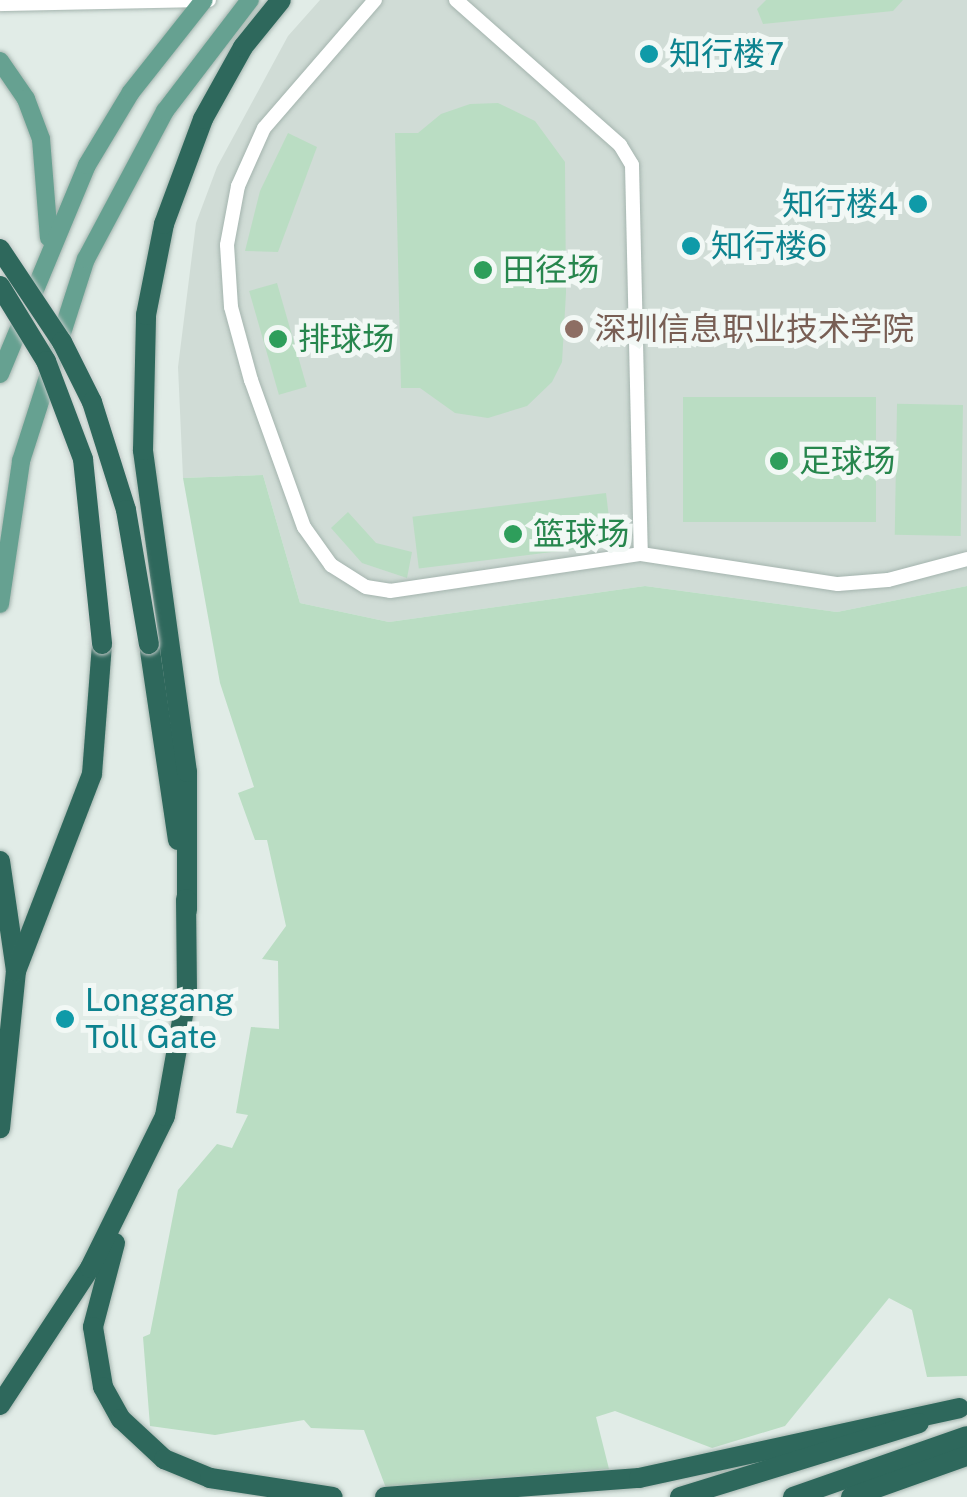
<!DOCTYPE html>
<html>
<head>
<meta charset="utf-8">
<style>
  body { margin:0 }
  #map { position:relative; width:967px; height:1497px; overflow:hidden; background:#e1ece7; font-family:"Public Sans","Noto Sans SC",sans-serif }
  div>[style] { position:absolute }
  [style*='--x'] { left:calc(var(--x)*1px); top:calc(var(--y)*1px); width:calc(var(--w)*1px); rotate:calc(var(--a)*1deg) }
  .built>* { inset:0; background:#d0dcd6 }
  .green>* { inset:0; background:#baddc3; transform-origin:0 0 }
  .roads { filter:drop-shadow(0 0 2px #a4b4ae) drop-shadow(0 0 2px #a4b4ae) }
  .minor>* { height:14px; margin:-7px; padding:0 7px; transform-origin:7px; border-radius:7px; background:#fff }
  .major>* { height:18px; margin:-9px; padding:0 9px; transform-origin:9px; border-radius:9px; background:#66a191 }
  .highway>* { height:20px; margin:-10px; padding:0 10px; transform-origin:10px; border-radius:10px; background:#2e685c }
  .bridges { filter:drop-shadow(0 0 2px #c1c8c6) drop-shadow(0 0 2px #c1c8c6) }
  .highway-bridge>* { height:20px; margin:-10px; padding:0 10px; transform-origin:10px; border-radius:10px; background:#2e685c }
  .dots>* { width:28px; height:28px; translate:-50% -50%; box-sizing:border-box; border:5px solid #f2f8f5; border-radius:50% }
  span { translate:-50% -50%; white-space:nowrap; text-align:center; line-height:1.15; -webkit-text-stroke:10px #f2f8f5; paint-order:stroke }
  .culture-label { font-size:32px; color:#0d838f }
  .left { translate:0 -50%; text-align:left }
  .right { translate:-100% -50%; text-align:right }
  .leisure-label { font-size:32px; color:#27864d }
  .education-label { font-size:32px; color:#785e54 }
</style>
</head>
<body>
<div id="map">
  <div class="built">
    <div style="clip-path:polygon(320px 0,967px 0,967px 586px,837px 612px,645px 586px,389px 622px,300px 603px,263px 475px,183px 478px,178px 367px,196px 223px,217px 167px,288px 36px)"></div>
  </div>
  <div class="green">
    <div style="clip-path:polygon(766px 0,903px 0,893px 11px,763px 24px,757px 9px)"></div>
    <div style="clip-path:polygon(498px 103px,535px 121px,565px 162px,566px 293px,562px 362px,552px 382px,527px 406px,488px 418px,455px 413px,420px 388px,401px 388px,395px 133px,418px 133px,441px 114px,470px 104px)"></div>
    <div style="clip-path:polygon(288px 133px,317px 147px,278px 252px,245px 251px,260px 191px)"></div>
    <div style="left:277px;top:283px;width:108px;height:29px;rotate:74deg"></div>
    <div style="left:876px;top:397px;width:125px;height:193px;rotate:90deg"></div>
    <div style="left:963px;top:405px;width:131px;height:66px;rotate:91deg"></div>
    <div style="clip-path:polygon(263px 475px,300px 603px,389px 622px,645px 586px,837px 612px,967px 586px,967px 1376px,927px 1377px,912px 1310px,889px 1298px,785px 1426px,712px 1448px,615px 1411px,596px 1417px,609px 1469px,386px 1488px,364px 1430px,311px 1428px,304px 1420px,215px 1435px,150px 1426px,143px 1337px,150px 1334px,178px 1190px,217px 1144px,232px 1148px,248px 1115px,236px 1113px,251px 1027px,279px 1029px,278px 961px,262px 959px,286px 926px,267px 840px,255px 840px,238px 793px,254px 787px,220px 683px,183px 478px)"></div>
    <div style="left:606px;top:493px;width:52px;height:195px;rotate:83deg"></div>
    <div style="clip-path:polygon(348px 512px,376px 543px,412px 552px,407px 578px,362px 563px,331px 528px)"></div>
  </div>
  <div class="roads">
    <div class="minor">
      <div style="--x:375;--y:0;--w:169;--a:130.9"></div>
      <div style="--x:264;--y:128;--w:64;--a:114.1"></div>
      <div style="--x:238;--y:186;--w:60;--a:100.6"></div>
      <div style="--x:227;--y:245;--w:62;--a:86.3"></div>
      <div style="--x:231;--y:307;--w:76;--a:74.7"></div>
      <div style="--x:251;--y:380;--w:156;--a:70.2"></div>
      <div style="--x:304;--y:527;--w:47;--a:54.6"></div>
      <div style="--x:331;--y:565;--w:41;--a:32.2"></div>
      <div style="--x:366;--y:587;--w:24;--a:9"></div>
      <div style="--x:390;--y:591;--w:254;--a:-8.4"></div>
      <div style="--x:641;--y:554;--w:199;--a:8.7"></div>
      <div style="--x:838;--y:584;--w:50;--a:-4.6"></div>
      <div style="--x:888;--y:580;--w:82;--a:-14.9"></div>
      <div style="--x:456;--y:0;--w:219;--a:41.5"></div>
      <div style="--x:620;--y:145;--w:23;--a:59"></div>
      <div style="--x:632;--y:165;--w:389;--a:88.7"></div>
      <div style="--x:0;--y:4;--w:209;--a:-1.1"></div>
    </div>
    <div class="major">
      <div style="--x:0;--y:61;--w:46;--a:55.6"></div>
      <div style="--x:26;--y:99;--w:43;--a:69.4"></div>
      <div style="--x:41;--y:139;--w:99;--a:85.4"></div>
      <div style="--x:0;--y:374;--w:226;--a:-67.4"></div>
      <div style="--x:87;--y:165;--w:85;--a:-58.9"></div>
      <div style="--x:131;--y:92;--w:117;--a:-51.6"></div>
      <div style="--x:0;--y:604;--w:145;--a:-81.6"></div>
      <div style="--x:21;--y:461;--w:212;--a:-72.2"></div>
      <div style="--x:86;--y:259;--w:168;--a:-61.9"></div>
      <div style="--x:165;--y:111;--w:140;--a:-52.6"></div>
    </div>
    <div class="highway">
      <div style="--x:149;--y:644;--w:198;--a:81.6"></div>
      <div style="--x:0;--y:861;--w:111;--a:81.7"></div>
      <div style="--x:16;--y:971;--w:158;--a:95.8"></div>
      <div style="--x:187;--y:910;--w:138;--a:-90"></div>
      <div style="--x:187;--y:772;--w:325;--a:-97.8"></div>
      <div style="--x:143;--y:450;--w:135;--a:-88.7"></div>
      <div style="--x:146;--y:315;--w:93;--a:-78.8"></div>
      <div style="--x:164;--y:224;--w:112;--a:-69.6"></div>
      <div style="--x:203;--y:119;--w:82;--a:-60.9"></div>
      <div style="--x:243;--y:47;--w:60;--a:-51"></div>
      <div style="--x:16;--y:971;--w:211;--a:-68.9"></div>
      <div style="--x:92;--y:774;--w:130;--a:-85.6"></div>
      <div style="--x:115;--y:1243;--w:87;--a:104.7"></div>
      <div style="--x:93;--y:1327;--w:61;--a:80.5"></div>
      <div style="--x:103;--y:1387;--w:37;--a:61"></div>
      <div style="--x:121;--y:1419;--w:59;--a:42.9"></div>
      <div style="--x:164;--y:1459;--w:50;--a:22.4"></div>
      <div style="--x:210;--y:1478;--w:124;--a:8.8"></div>
      <div style="--x:0;--y:1405;--w:164;--a:-56.7"></div>
      <div style="--x:90;--y:1268;--w:169;--a:-63.7"></div>
      <div style="--x:165;--y:1116;--w:125;--a:-79.9"></div>
      <div style="--x:187;--y:993;--w:94;--a:-90.6"></div>
      <div style="--x:385;--y:1497;--w:255;--a:-4.3"></div>
      <div style="--x:639;--y:1478;--w:328;--a:-12.3"></div>
      <div style="--x:680;--y:1497;--w:250;--a:-17.2"></div>
      <div style="--x:793;--y:1497;--w:184;--a:-19.3"></div>
      <div style="--x:851;--y:1497;--w:123;--a:-19.5"></div>
    </div>
  </div>
  <div class="bridges">
    <div class="highway-bridge">
      <div style="--x:0;--y:249;--w:112;--a:56.3"></div>
      <div style="--x:62;--y:342;--w:67;--a:63.4"></div>
      <div style="--x:92;--y:402;--w:113;--a:72.5"></div>
      <div style="--x:126;--y:510;--w:136;--a:80.3"></div>
      <div style="--x:0;--y:286;--w:88;--a:58.5"></div>
      <div style="--x:46;--y:361;--w:105;--a:69.3"></div>
      <div style="--x:83;--y:459;--w:186;--a:84.1"></div>
    </div>
  </div>
  <div class="dots">
    <div style="left:649px;top:54px;background:#0f9aa8"></div>
    <div style="left:918px;top:204px;background:#0f9aa8"></div>
    <div style="left:691px;top:246px;background:#0f9aa8"></div>
    <div style="left:483px;top:270px;background:#2e9e5b"></div>
    <div style="left:574px;top:329px;background:#8d6e63"></div>
    <div style="left:278px;top:339px;background:#2e9e5b"></div>
    <div style="left:779px;top:461px;background:#2e9e5b"></div>
    <div style="left:513px;top:534px;background:#2e9e5b"></div>
    <div style="left:65px;top:1019px;background:#0f9aa8"></div>
  </div>
  <div class="culture-label">
    <span class="left" style="left:669px;top:54px">知行楼7</span>
    <span class="right" style="left:898px;top:204px">知行楼4</span>
    <span class="left" style="left:711px;top:246px">知行楼6</span>
    <span class="left" style="left:85px;top:1019px">Longgang<br>Toll Gate</span>
  </div>
  <div class="leisure-label">
    <span class="left" style="left:503px;top:270px">田径场</span>
    <span class="left" style="left:298px;top:339px">排球场</span>
    <span class="left" style="left:799px;top:461px">足球场</span>
    <span class="left" style="left:533px;top:534px">篮球场</span>
  </div>
  <div class="education-label">
    <span class="left" style="left:594px;top:329px">深圳信息职业技术学院</span>
  </div>
</div>
</body>
</html>
